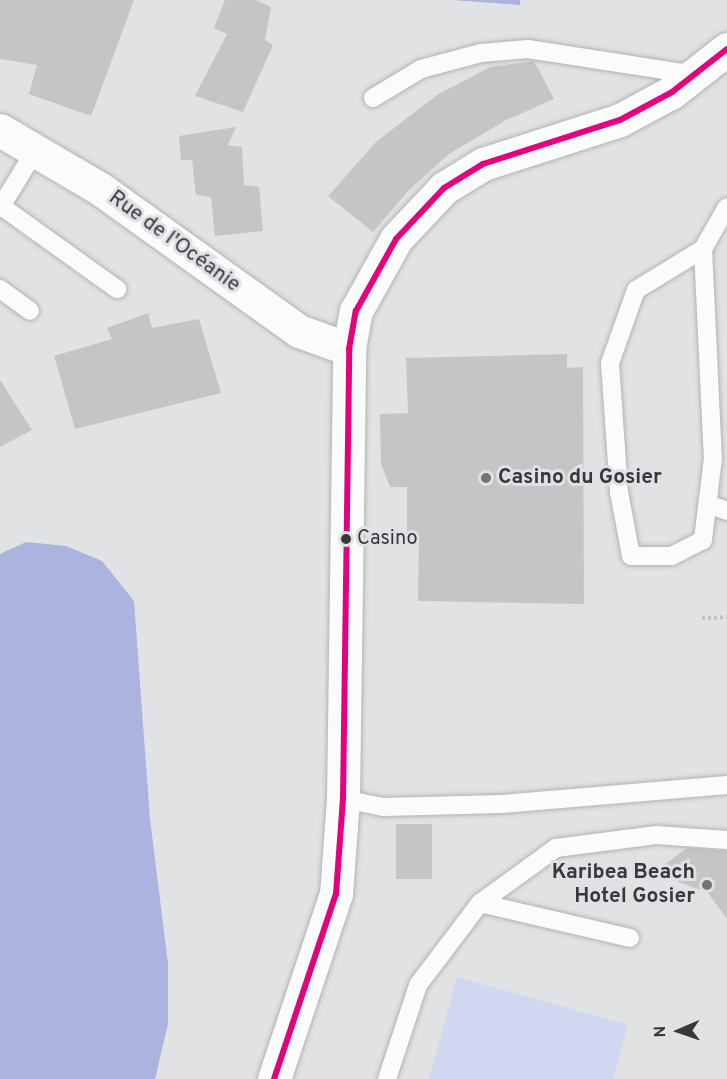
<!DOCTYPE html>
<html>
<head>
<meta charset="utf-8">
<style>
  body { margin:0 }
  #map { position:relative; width:727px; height:1079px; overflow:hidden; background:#e1e2e4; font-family:Overpass,sans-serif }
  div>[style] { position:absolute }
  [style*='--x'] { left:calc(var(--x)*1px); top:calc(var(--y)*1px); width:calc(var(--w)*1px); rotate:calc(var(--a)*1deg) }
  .green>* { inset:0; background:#d1d7f0 }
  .water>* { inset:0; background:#abb3de }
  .building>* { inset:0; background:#c4c5c6; transform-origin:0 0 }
  .path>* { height:4px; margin-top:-2px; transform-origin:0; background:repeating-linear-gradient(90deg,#c1c1c2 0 3px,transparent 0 6px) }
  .roads { filter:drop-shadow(0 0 2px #b2b3b4) drop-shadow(0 0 2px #b2b3b4) }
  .service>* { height:18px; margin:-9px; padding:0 9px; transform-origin:9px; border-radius:9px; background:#fafbfb }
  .minor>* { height:33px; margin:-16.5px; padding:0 16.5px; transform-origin:16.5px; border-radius:16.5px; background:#fafbfb }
  .bus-1>* { height:6px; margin:-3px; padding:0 3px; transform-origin:3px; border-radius:3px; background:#e5007d }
  .dots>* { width:16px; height:16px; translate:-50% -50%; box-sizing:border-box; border:3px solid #e0e1e5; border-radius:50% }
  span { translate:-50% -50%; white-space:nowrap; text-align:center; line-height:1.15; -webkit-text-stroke:6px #e0e1e5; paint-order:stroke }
  .bus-label { font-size:20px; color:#38383a }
  .left { translate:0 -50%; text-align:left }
  .street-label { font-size:21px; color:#38383a }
  .poi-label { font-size:21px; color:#38383a; font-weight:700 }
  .right { translate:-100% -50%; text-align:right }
  .north { position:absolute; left:649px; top:1001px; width:60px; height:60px; -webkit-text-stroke:4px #e0e1e5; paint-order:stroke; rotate:268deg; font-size:16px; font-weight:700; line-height:24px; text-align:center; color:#38383a }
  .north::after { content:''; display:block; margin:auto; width:21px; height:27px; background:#38383a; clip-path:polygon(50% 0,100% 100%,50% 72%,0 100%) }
</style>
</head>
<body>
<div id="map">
  <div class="green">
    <div style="clip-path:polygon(457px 977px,628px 1025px,613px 1079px,429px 1079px)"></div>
  </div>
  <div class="water">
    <div style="clip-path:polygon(452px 0,520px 0,520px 5px)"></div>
    <div style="clip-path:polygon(26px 542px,66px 546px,102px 561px,134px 601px,150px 819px,168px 964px,168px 1024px,155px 1079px,0 1079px,0 554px)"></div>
  </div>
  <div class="building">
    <div style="clip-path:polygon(0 0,134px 0,91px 116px,29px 94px,37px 65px,0 59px)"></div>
    <div style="clip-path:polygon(225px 0,255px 0,271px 7px,265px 40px,273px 45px,243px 112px,195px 96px,227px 34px,214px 28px)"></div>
    <div style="clip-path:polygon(534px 61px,554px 99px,506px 120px,449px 154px,408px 191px,373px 232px,328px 196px,376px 142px,437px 95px,490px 67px)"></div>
    <div style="clip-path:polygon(236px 127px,228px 145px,242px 147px,244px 185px,259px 187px,263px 231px,215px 236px,211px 197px,196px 195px,192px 160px,181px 160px,179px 136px)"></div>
    <div style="clip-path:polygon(148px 313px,152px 328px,199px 319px,221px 393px,75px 429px,54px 356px,112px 339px,107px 328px)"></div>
    <div style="clip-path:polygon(567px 354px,567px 368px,583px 367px,584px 604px,418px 601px,419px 537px,407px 537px,407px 487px,390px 487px,381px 464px,380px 414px,408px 413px,406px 358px)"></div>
    <div style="clip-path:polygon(0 380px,32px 430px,0 447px)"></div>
    <div style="left:396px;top:824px;width:36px;height:55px"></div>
    <div style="clip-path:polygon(687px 848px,727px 851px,727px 919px,707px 892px,653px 873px)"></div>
  </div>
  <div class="path">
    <div style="--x:702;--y:618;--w:25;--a:-2"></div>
  </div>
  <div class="roads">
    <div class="service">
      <div style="--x:373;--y:98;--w:56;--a:-31.1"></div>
      <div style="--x:421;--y:69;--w:62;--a:-14.9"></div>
      <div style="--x:481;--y:53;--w:47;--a:-4.9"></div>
      <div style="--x:528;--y:49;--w:169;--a:8.8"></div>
      <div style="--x:1;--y:206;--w:143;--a:35.6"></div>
      <div style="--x:0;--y:208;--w:67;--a:-58.4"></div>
      <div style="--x:703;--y:249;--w:209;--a:87.3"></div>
      <div style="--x:713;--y:458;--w:83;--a:97"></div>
      <div style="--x:703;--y:540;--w:35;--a:153"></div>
      <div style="--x:672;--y:556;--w:41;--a:180"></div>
      <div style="--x:631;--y:556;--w:65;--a:-100.6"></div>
      <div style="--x:619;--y:492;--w:129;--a:-94"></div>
      <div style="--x:610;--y:363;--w:77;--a:-70.4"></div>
      <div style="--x:636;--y:290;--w:79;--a:-31.5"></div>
      <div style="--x:703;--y:249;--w:48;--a:-60.3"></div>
      <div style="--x:0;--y:289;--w:37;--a:36"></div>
      <div style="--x:708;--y:504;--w:20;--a:20"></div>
      <div style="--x:343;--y:799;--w:41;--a:11.3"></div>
      <div style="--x:383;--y:807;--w:119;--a:-1.4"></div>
      <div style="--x:502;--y:804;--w:226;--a:-4.8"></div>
      <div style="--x:480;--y:903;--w:154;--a:13.1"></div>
      <div style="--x:387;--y:1079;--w:99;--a:-71.7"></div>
      <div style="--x:418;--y:985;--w:103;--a:-52.9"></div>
      <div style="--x:480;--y:903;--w:94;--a:-35.9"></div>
      <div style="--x:556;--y:848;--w:101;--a:-7.4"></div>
      <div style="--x:656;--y:835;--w:71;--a:4"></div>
    </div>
    <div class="minor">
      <div style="--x:0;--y:130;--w:115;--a:30.4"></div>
      <div style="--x:99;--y:188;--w:246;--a:35.6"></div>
      <div style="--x:299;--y:331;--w:53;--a:19.8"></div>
      <div style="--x:274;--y:1079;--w:195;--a:-71.5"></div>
      <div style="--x:336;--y:894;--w:95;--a:-85.8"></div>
      <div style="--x:343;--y:799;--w:450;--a:-89.2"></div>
      <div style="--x:349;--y:349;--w:39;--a:-80"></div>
      <div style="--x:356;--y:311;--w:82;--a:-60.9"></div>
      <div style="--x:396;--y:239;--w:70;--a:-46.7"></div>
      <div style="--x:444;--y:188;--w:46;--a:-31.6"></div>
      <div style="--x:483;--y:164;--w:144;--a:-17.8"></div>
      <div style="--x:620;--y:120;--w:59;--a:-28.3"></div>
      <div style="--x:672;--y:92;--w:70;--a:-38"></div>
    </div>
  </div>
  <div class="bus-1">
    <div style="--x:274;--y:1079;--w:195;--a:-71.5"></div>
    <div style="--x:336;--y:894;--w:95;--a:-85.8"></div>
    <div style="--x:343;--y:799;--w:450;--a:-89.2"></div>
    <div style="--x:349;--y:349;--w:39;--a:-80"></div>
    <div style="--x:356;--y:311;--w:82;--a:-60.9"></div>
    <div style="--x:396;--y:239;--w:70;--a:-46.7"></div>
    <div style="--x:444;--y:188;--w:46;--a:-31.6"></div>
    <div style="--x:483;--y:164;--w:144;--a:-17.8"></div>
    <div style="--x:620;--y:120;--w:59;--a:-28.3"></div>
    <div style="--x:672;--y:92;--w:70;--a:-38"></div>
  </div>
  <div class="dots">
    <div style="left:486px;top:478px;background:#737476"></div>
    <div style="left:346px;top:539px;background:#38383a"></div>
    <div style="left:707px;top:885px;background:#737476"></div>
  </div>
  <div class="bus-label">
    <span class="left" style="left:357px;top:539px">Casino</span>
  </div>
  <div class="street-label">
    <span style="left:174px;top:242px;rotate:36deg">Rue de l'Océanie</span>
  </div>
  <div class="poi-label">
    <span class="left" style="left:498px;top:478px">Casino du Gosier</span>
    <span class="right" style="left:695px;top:885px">Karibea Beach<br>Hotel Gosier</span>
  </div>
  <div class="north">N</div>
</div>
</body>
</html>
